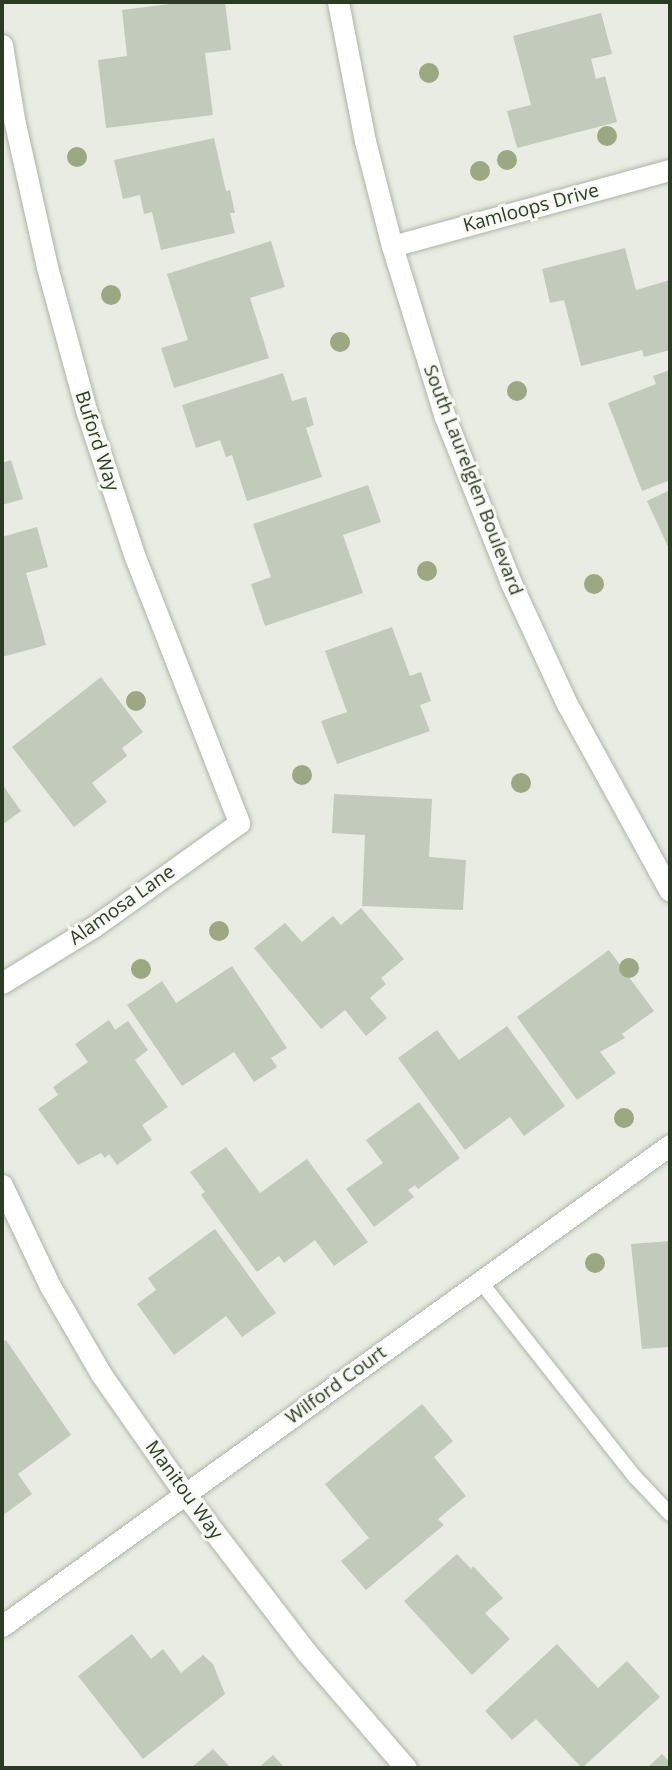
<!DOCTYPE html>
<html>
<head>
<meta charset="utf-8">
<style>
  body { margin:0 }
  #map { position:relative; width:672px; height:1770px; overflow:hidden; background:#e8ece3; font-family:"Open Sans",sans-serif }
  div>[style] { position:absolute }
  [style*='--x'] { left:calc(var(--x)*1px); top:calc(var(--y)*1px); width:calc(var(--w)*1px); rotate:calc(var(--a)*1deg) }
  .building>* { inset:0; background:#c2cabc }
  .roads { filter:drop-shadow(0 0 2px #acb4a6) drop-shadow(0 0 2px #acb4a6) }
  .lane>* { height:14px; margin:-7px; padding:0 7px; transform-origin:7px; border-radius:7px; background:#fff }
  .street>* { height:21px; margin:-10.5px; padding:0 10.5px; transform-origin:10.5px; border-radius:10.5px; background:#fff }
  .secondary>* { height:21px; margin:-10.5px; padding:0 10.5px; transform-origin:10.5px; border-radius:10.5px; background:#fff }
  .trees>* { width:20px; height:20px; margin:-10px; border-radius:50%; background:#9ba881 }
  span { translate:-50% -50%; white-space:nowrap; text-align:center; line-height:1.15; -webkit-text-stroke:6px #f7f9f4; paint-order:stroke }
  .street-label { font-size:19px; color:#2c3c24 }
  .frame { position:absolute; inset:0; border:4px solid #2c3c24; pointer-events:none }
</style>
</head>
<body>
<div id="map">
  <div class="building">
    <div style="clip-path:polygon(185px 2px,225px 2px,231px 50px,205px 53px,213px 115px,106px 128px,98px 60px,127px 56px,122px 10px)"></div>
    <div style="clip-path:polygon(601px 13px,612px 54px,591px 59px,596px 79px,605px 76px,617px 122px,517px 148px,507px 111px,531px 105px,513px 36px)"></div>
    <div style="clip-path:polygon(214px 138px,226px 191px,230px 190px,235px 213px,230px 213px,235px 233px,161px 250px,152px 212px,144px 214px,140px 195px,123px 199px,114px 160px)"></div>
    <div style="clip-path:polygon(271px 241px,285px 287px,250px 298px,269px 358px,174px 388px,161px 348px,188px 340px,167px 274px)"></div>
    <div style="clip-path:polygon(625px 248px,636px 290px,670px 280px,670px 350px,644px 357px,642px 350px,581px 366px,564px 300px,550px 303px,542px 269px)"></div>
    <div style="clip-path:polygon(670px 370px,670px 480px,642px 491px,608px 403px,656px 384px,653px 376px)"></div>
    <div style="clip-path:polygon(283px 373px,292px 401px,306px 397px,314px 425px,306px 428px,322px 477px,247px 501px,232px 455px,226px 457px,220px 440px,196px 448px,182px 405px)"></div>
    <div style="clip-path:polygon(11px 460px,23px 499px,2px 505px,2px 463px)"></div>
    <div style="clip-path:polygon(368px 485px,381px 522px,343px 535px,363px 593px,265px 626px,251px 584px,271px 577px,253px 524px)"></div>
    <div style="clip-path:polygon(670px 490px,670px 551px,647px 501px)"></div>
    <div style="clip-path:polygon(37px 527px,48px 567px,26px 573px,46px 645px,2px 657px,2px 537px)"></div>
    <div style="clip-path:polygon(392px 627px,410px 676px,421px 672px,431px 701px,420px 705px,430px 731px,337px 764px,321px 721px,347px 712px,325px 651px)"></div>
    <div style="clip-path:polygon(101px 677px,143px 732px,122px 748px,127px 756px,92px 783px,107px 802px,74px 827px,12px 747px)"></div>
    <div style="clip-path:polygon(2px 784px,21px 811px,2px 825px)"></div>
    <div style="clip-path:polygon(334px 794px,432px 799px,429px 857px,466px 860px,463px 910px,362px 906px,365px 835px,332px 833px)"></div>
    <div style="clip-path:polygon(361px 908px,404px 959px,381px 978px,386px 984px,370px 998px,387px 1018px,366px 1036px,345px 1010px,321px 1029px,254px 948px,285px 923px,302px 942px,333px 916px,341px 925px)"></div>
    <div style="clip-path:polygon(609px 950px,654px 1011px,622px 1034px,625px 1038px,600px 1052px,616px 1073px,577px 1100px,517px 1017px)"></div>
    <div style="clip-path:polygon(232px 966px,287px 1048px,271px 1058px,277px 1067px,254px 1082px,234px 1052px,182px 1086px,127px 1005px,162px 981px,176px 1003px)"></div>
    <div style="clip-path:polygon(109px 1020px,115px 1030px,128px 1021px,148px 1050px,135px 1060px,168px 1107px,142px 1125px,152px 1140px,117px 1165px,109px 1154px,105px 1158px,101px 1153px,78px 1165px,38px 1109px,58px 1095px,53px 1087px,88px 1062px,75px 1044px)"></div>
    <div style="clip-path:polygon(507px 1026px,565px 1106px,524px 1136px,510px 1117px,465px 1150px,398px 1058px,437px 1030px,459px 1060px)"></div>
    <div style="clip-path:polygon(419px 1102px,460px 1158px,418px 1189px,415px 1185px,408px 1190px,414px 1197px,374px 1227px,346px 1189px,383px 1163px,366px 1140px)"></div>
    <div style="clip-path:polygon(226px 1147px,260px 1193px,307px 1159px,368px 1242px,334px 1266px,315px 1240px,284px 1263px,279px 1256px,257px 1272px,201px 1195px,205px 1192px,190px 1172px)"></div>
    <div style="clip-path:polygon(215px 1229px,276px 1313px,242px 1337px,226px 1316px,174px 1355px,137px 1304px,156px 1290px,148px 1278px)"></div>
    <div style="clip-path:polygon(670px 1241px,670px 1347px,642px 1349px,631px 1244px)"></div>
    <div style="clip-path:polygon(6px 1340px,71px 1435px,18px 1474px,32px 1494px,2px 1516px,2px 1343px)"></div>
    <div style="clip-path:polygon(422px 1404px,453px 1441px,434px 1457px,466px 1496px,438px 1519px,444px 1525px,366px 1590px,341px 1561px,369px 1538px,325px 1484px)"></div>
    <div style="clip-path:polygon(457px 1554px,471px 1569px,473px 1566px,503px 1598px,485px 1613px,510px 1639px,472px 1675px,404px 1601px)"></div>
    <div style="clip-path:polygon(132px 1634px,151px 1659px,163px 1649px,181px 1673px,203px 1655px,213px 1664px,225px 1694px,143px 1759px,78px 1676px)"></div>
    <div style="clip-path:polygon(557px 1644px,598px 1688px,627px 1661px,660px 1697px,582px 1768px,536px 1719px,512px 1740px,485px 1711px)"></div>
    <div style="clip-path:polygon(213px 1749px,231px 1768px,191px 1768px)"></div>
    <div style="clip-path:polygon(662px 1754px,670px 1762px,670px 1768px,647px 1768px)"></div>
    <div style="clip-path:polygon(273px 1755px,285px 1768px,258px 1768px)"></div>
  </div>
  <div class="roads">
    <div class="lane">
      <div style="--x:480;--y:1281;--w:250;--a:51.7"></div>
      <div style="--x:635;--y:1477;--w:51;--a:46.6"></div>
    </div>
    <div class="street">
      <div style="--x:2;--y:45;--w:75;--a:80.8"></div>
      <div style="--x:14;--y:119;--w:152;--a:77.4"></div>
      <div style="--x:47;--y:267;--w:151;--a:74.7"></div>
      <div style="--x:87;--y:413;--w:152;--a:71.6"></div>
      <div style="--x:135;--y:557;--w:286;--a:68.6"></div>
      <div style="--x:239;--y:823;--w:179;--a:144.5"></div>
      <div style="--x:93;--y:927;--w:107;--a:148.4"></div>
      <div style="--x:392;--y:246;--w:288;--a:-15.3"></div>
      <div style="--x:2;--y:1185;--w:112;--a:64.6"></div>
      <div style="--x:50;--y:1286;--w:102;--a:59.9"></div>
      <div style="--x:101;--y:1374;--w:146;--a:55"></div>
      <div style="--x:185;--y:1494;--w:200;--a:52.5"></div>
      <div style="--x:307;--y:1653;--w:152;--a:49.3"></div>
      <div style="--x:2;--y:1626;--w:823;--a:-35.76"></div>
    </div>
    <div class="secondary">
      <div style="--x:338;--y:2;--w:142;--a:79"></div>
      <div style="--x:365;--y:141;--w:108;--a:75.6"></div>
      <div style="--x:392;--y:246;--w:179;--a:72.8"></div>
      <div style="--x:445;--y:417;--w:179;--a:68.3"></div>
      <div style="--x:511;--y:583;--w:133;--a:65.2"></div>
      <div style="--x:567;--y:704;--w:213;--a:61.2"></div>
    </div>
  </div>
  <div class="trees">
    <div style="left:429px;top:73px"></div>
    <div style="left:607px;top:136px"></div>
    <div style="left:77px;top:157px"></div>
    <div style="left:507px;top:160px"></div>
    <div style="left:480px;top:171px"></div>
    <div style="left:111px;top:295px"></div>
    <div style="left:340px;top:342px"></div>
    <div style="left:517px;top:391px"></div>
    <div style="left:427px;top:571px"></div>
    <div style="left:594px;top:584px"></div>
    <div style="left:136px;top:701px"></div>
    <div style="left:302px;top:775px"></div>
    <div style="left:521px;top:783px"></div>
    <div style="left:219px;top:931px"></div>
    <div style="left:629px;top:968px"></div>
    <div style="left:141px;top:969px"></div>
    <div style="left:624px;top:1118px"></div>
    <div style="left:595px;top:1263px"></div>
  </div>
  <div class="street-label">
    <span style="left:531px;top:208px;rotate:-15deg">Kamloops Drive</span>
    <span style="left:97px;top:441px;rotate:72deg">Buford Way</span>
    <span style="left:473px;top:480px;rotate:69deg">South Laurelglen Boulevard</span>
    <span style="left:122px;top:905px;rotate:-35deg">Alamosa Lane</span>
    <span style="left:336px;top:1385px;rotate:-36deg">Wilford Court</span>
    <span style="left:184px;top:1490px;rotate:54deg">Manitou Way</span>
  </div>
  <div class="frame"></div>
</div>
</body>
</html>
